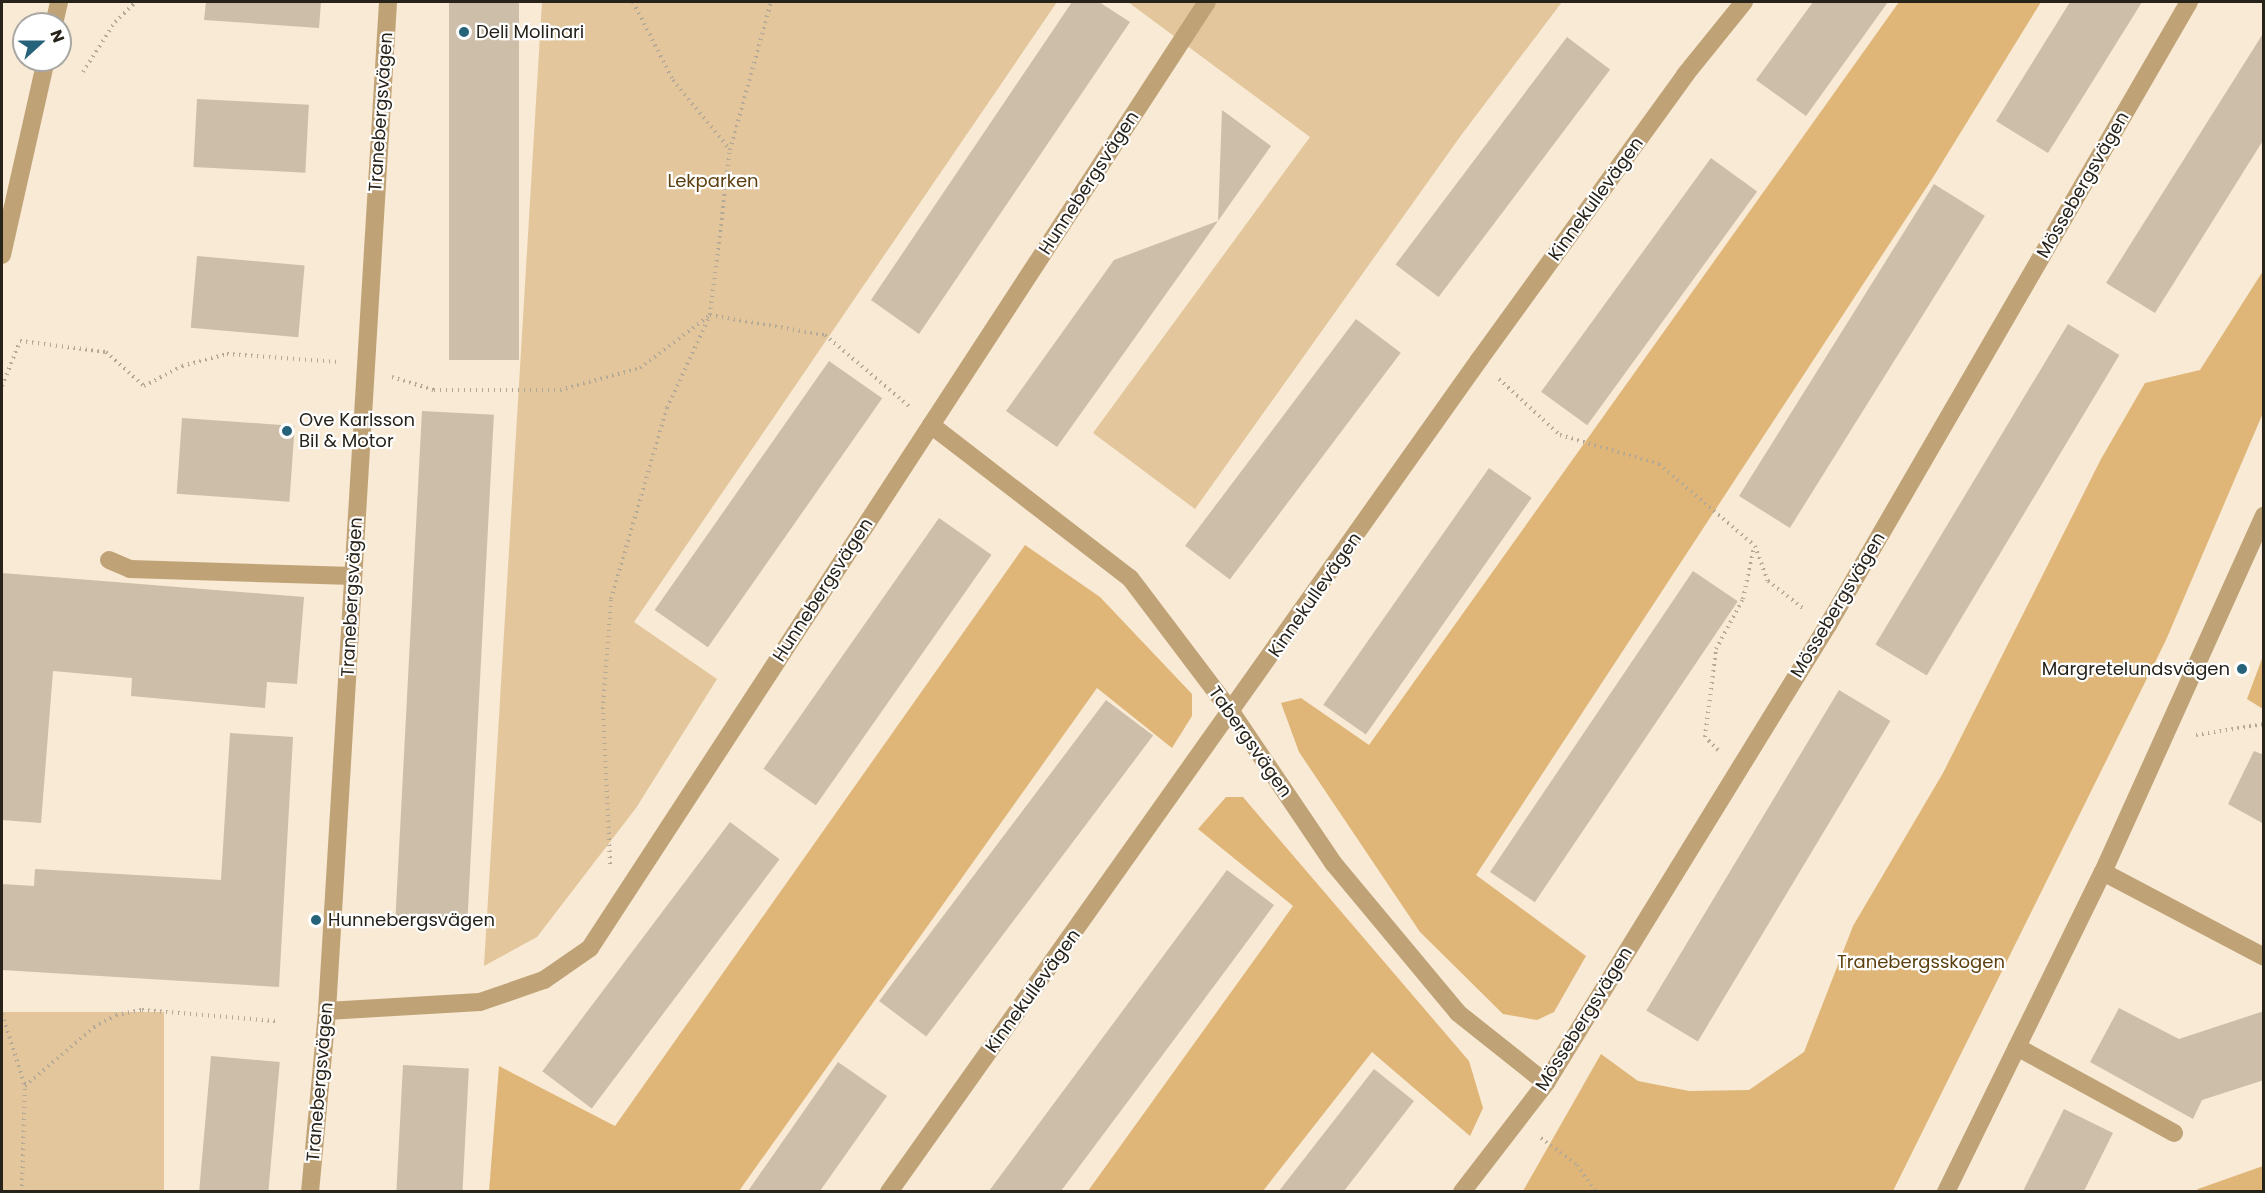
<!DOCTYPE html>
<html>
<head>
<meta charset="utf-8">
<style>
  body { margin:0 }
  #map { position:relative; width:2265px; height:1193px; overflow:hidden; background:#f8ead4; font-family:Poppins,sans-serif }
  div>[style] { position:absolute }
  [style*='--x'] { left:calc(var(--x)*1px); top:calc(var(--y)*1px); width:calc(var(--w)*1px); rotate:calc(var(--a)*1deg) }
  .green>* { inset:0; background:#e3c69c; transform-origin:0 0 }
  .forest>* { inset:0; background:#dfb678 }
  .building>* { inset:0; background:#ccbea9; transform-origin:0 0 }
  .path>* { height:4px; margin-top:-2px; transform-origin:0; background:repeating-linear-gradient(90deg,#b4a997 0 1.5px,transparent 0 6px) }
  .lane>* { height:18px; margin:-9px; padding:0 9px; transform-origin:9px; border-radius:9px; background:#c0a277 }
  .street>* { height:18px; margin:-9px; padding:0 9px; transform-origin:9px; border-radius:9px; background:#c0a277 }
  .dots>* { width:16px; height:16px; translate:-50% -50%; box-sizing:border-box; border:3px solid #fff; border-radius:50% }
  span { translate:-50% -50%; white-space:nowrap; text-align:center; line-height:1.15; -webkit-text-stroke:4.5px #fff; paint-order:stroke }
  .poi-label { font-size:18px; color:#27221a }
  .left { translate:0 -50%; text-align:left }
  .right { translate:-100% -50%; text-align:right }
  .street-label { font-size:18px; color:#27221a }
  .park-label { font-size:18px; color:#5c400f }
  .frame { position:absolute; inset:0; border:3px solid #27221a; pointer-events:none }
  .north { position:absolute; left:12px; top:12px; width:60px; height:60px; box-sizing:border-box; background:#fff; border:2px solid #a9a7a3; border-radius:50%; rotate:69deg; font-size:16px; font-weight:700; line-height:24px; text-align:center; color:#27221a }
  .north::after { content:''; display:block; margin:auto; width:21px; height:27px; background:#26637a; clip-path:polygon(50% 0,100% 100%,50% 72%,0 100%) }
</style>
</head>
<body>
<div id="map">
  <div class="green">
    <div style="clip-path:polygon(542px 2px,1057px 2px,634px 622px,717px 679px,636px 808px,537px 937px,484px 966px)"></div>
    <div style="clip-path:polygon(1128px 2px,1562px 2px,1462px 134px,1195px 509px,1093px 433px,1310px 137px)"></div>
    <div style="left:2px;top:1012px;width:162px;height:179px"></div>
  </div>
  <div class="forest">
    <div style="clip-path:polygon(1899px 2px,2041px 2px,1932px 179px,1476px 875px,1586px 956px,1554px 1012px,1537px 1020px,1503px 1014px,1420px 932px,1299px 752px,1281px 703px,1301px 698px,1369px 745px)"></div>
    <div style="clip-path:polygon(2263px 271px,2263px 413px,2166px 640px,1893px 1191px,1523px 1191px,1601px 1054px,1638px 1081px,1689px 1091px,1749px 1090px,1804px 1052px,1853px 926px,1943px 773px,2101px 459px,2145px 383px,2200px 370px)"></div>
    <div style="clip-path:polygon(1025px 545px,1100px 597px,1192px 694px,1192px 716px,1172px 748px,1097px 688px,739px 1191px,489px 1191px,499px 1066px,615px 1126px)"></div>
    <div style="clip-path:polygon(2263px 656px,2263px 709px,2247px 699px)"></div>
    <div style="clip-path:polygon(1226px 797px,1243px 797px,1469px 1061px,1483px 1108px,1470px 1136px,1372px 1052px,1263px 1191px,1088px 1191px,1293px 906px,1198px 829px)"></div>
    <div style="clip-path:polygon(2263px 1166px,2263px 1191px,2196px 1191px,2198px 1189px)"></div>
  </div>
  <div class="building">
    <div style="clip-path:polygon(206px 2px,321px 2px,319px 28px,204px 20px)"></div>
    <div style="left:449px;top:2px;width:70px;height:358px"></div>
    <div style="clip-path:polygon(1072px 2px,1099px 2px,1130px 22px,919px 334px,871px 300px)"></div>
    <div style="clip-path:polygon(1813px 2px,1888px 2px,1806px 116px,1756px 80px)"></div>
    <div style="clip-path:polygon(2070px 2px,2142px 2px,2048px 153px,1996px 121px)"></div>
    <div style="clip-path:polygon(2264px 32px,2264px 139px,2155px 313px,2106px 283px)"></div>
    <div style="left:1567px;top:37px;width:54px;height:285px;rotate:37deg"></div>
    <div style="left:197px;top:99px;width:112px;height:68px;rotate:3deg"></div>
    <div style="clip-path:polygon(1222px 110px,1271px 146px,1218px 221px)"></div>
    <div style="left:1711px;top:158px;width:57px;height:289px;rotate:36deg"></div>
    <div style="left:1934px;top:184px;width:60px;height:368px;rotate:32deg"></div>
    <div style="clip-path:polygon(1218px 221px,1057px 447px,1006px 411px,1114px 260px)"></div>
    <div style="left:197px;top:256px;width:108px;height:72px;rotate:5deg"></div>
    <div style="left:1356px;top:319px;width:56px;height:284px;rotate:37deg"></div>
    <div style="left:2068px;top:324px;width:60px;height:374px;rotate:31deg"></div>
    <div style="left:829px;top:361px;width:65px;height:304px;rotate:35deg"></div>
    <div style="left:422px;top:411px;width:72px;height:511px;rotate:3deg"></div>
    <div style="left:182px;top:418px;width:113px;height:76px;rotate:4deg"></div>
    <div style="left:1489px;top:468px;width:52px;height:289px;rotate:35deg"></div>
    <div style="left:939px;top:518px;width:64px;height:306px;rotate:35deg"></div>
    <div style="left:1693px;top:571px;width:54px;height:363px;rotate:34deg"></div>
    <div style="clip-path:polygon(2px 573px,304px 597px,297px 684px,267px 682px,265px 708px,131px 696px,132px 678px,53px 671px,41px 823px,2px 820px)"></div>
    <div style="left:1839px;top:690px;width:60px;height:374px;rotate:31deg"></div>
    <div style="left:1106px;top:700px;width:59px;height:377px;rotate:37deg"></div>
    <div style="clip-path:polygon(230px 733px,293px 737px,279px 987px,2px 970px,2px 884px,34px 886px,35px 869px,221px 880px)"></div>
    <div style="clip-path:polygon(2254px 751px,2264px 755px,2264px 824px,2228px 804px)"></div>
    <div style="left:730px;top:822px;width:62px;height:312px;rotate:37deg"></div>
    <div style="clip-path:polygon(1227px 870px,1274px 905px,1226px 970px,1061px 1191px,989px 1191px)"></div>
    <div style="clip-path:polygon(2119px 1008px,2179px 1039px,2264px 1011px,2264px 1080px,2202px 1100px,2193px 1119px,2090px 1062px)"></div>
    <div style="left:211px;top:1056px;width:69px;height:135px;rotate:5deg"></div>
    <div style="clip-path:polygon(838px 1062px,887px 1096px,820px 1191px,748px 1191px)"></div>
    <div style="left:403px;top:1065px;width:66px;height:126px;rotate:3deg"></div>
    <div style="clip-path:polygon(1374px 1069px,1414px 1101px,1344px 1191px,1279px 1191px)"></div>
    <div style="clip-path:polygon(2064px 1109px,2113px 1133px,2084px 1191px,2023px 1191px)"></div>
  </div>
  <div class="path">
    <div style="--x:633;--y:2;--w:88;--a:62.9"></div>
    <div style="--x:673;--y:80;--w:90;--a:50.8"></div>
    <div style="--x:83;--y:72;--w:59;--a:-57.4"></div>
    <div style="--x:115;--y:22;--w:29;--a:-44"></div>
    <div style="--x:392;--y:377;--w:44;--a:17.2"></div>
    <div style="--x:434;--y:390;--w:126;--a:0"></div>
    <div style="--x:560;--y:390;--w:83;--a:-15.4"></div>
    <div style="--x:640;--y:368;--w:88;--a:-37.1"></div>
    <div style="--x:710;--y:315;--w:117;--a:9.9"></div>
    <div style="--x:825;--y:335;--w:111;--a:40.3"></div>
    <div style="--x:1499;--y:379;--w:83;--a:42.6"></div>
    <div style="--x:1560;--y:435;--w:103;--a:16.3"></div>
    <div style="--x:1659;--y:464;--w:126;--a:40.5"></div>
    <div style="--x:1755;--y:546;--w:37;--a:70"></div>
    <div style="--x:1768;--y:581;--w:46;--a:37.9"></div>
    <div style="--x:2;--y:386;--w:48;--a:-68.2"></div>
    <div style="--x:20;--y:341;--w:87;--a:7.3"></div>
    <div style="--x:106;--y:352;--w:51;--a:41.8"></div>
    <div style="--x:144;--y:386;--w:43;--a:-27.8"></div>
    <div style="--x:182;--y:366;--w:47;--a:-14.9"></div>
    <div style="--x:227;--y:354;--w:112;--a:4.1"></div>
    <div style="--x:2196;--y:735;--w:69;--a:-9.2"></div>
    <div style="--x:1718;--y:750;--w:18;--a:-135"></div>
    <div style="--x:1705;--y:737;--w:89;--a:-82.9"></div>
    <div style="--x:1716;--y:649;--w:57;--a:-61.6"></div>
    <div style="--x:1743;--y:599;--w:53;--a:-78.1"></div>
    <div style="--x:610;--y:864;--w:155;--a:-92.6"></div>
    <div style="--x:603;--y:709;--w:110;--a:-85.8"></div>
    <div style="--x:611;--y:599;--w:199;--a:-73.7"></div>
    <div style="--x:667;--y:408;--w:102;--a:-65.2"></div>
    <div style="--x:710;--y:315;--w:166;--a:-83.1"></div>
    <div style="--x:730;--y:150;--w:154;--a:-74.5"></div>
    <div style="--x:2;--y:1014;--w:76;--a:72.3"></div>
    <div style="--x:1541;--y:1138;--w:45;--a:36.9"></div>
    <div style="--x:1577;--y:1165;--w:33;--a:55"></div>
    <div style="--x:22;--y:1192;--w:106;--a:-88.4"></div>
    <div style="--x:25;--y:1086;--w:91;--a:-40.5"></div>
    <div style="--x:94;--y:1027;--w:25;--a:-29"></div>
    <div style="--x:116;--y:1015;--w:26;--a:-11"></div>
    <div style="--x:142;--y:1010;--w:135;--a:4.7"></div>
  </div>
  <div class="lane">
    <div style="--x:109;--y:560;--w:23;--a:23"></div>
    <div style="--x:130;--y:569;--w:223;--a:1.8"></div>
    <div style="--x:2017;--y:1047;--w:179;--a:28.7"></div>
  </div>
  <div class="street">
    <div style="--x:54;--y:24;--w:23;--a:-77"></div>
    <div style="--x:2;--y:255;--w:200;--a:-77.3"></div>
    <div style="--x:931;--y:425;--w:251;--a:37.6"></div>
    <div style="--x:1130;--y:578;--w:169;--a:52.9"></div>
    <div style="--x:1232;--y:713;--w:182;--a:56"></div>
    <div style="--x:1334;--y:864;--w:194;--a:50.2"></div>
    <div style="--x:1458;--y:1013;--w:112;--a:38.5"></div>
    <div style="--x:2103;--y:872;--w:182;--a:27.8"></div>
    <div style="--x:327;--y:1011;--w:153;--a:-3.4"></div>
    <div style="--x:480;--y:1002;--w:68;--a:-19"></div>
    <div style="--x:544;--y:980;--w:56;--a:-34.8"></div>
    <div style="--x:590;--y:948;--w:1129;--a:-56.89"></div>
    <div style="--x:310;--y:1192;--w:182;--a:-84.6"></div>
    <div style="--x:327;--y:1011;--w:1011;--a:-86.54"></div>
    <div style="--x:889;--y:1192;--w:1020;--a:-54.66"></div>
    <div style="--x:1479;--y:360;--w:352;--a:-54.1"></div>
    <div style="--x:1685;--y:75;--w:94;--a:-51.1"></div>
    <div style="--x:1462;--y:1192;--w:138;--a:-52.4"></div>
    <div style="--x:1546;--y:1083;--w:538;--a:-58.38"></div>
    <div style="--x:1828;--y:625;--w:720;--a:-59.91"></div>
    <div style="--x:1946;--y:1192;--w:356;--a:-63.9"></div>
    <div style="--x:2103;--y:872;--w:391;--a:-65.7"></div>
  </div>
  <div class="dots">
    <div style="left:464px;top:32px;background:#26637a"></div>
    <div style="left:287px;top:431px;background:#26637a"></div>
    <div style="left:2242px;top:669px;background:#26637a"></div>
    <div style="left:316px;top:920px;background:#26637a"></div>
  </div>
  <div class="poi-label">
    <span class="left" style="left:476px;top:32px">Deli Molinari</span>
    <span class="left" style="left:299px;top:431px">Ove Karlsson<br>Bil &amp; Motor</span>
    <span class="right" style="left:2230px;top:669px">Margretelundsvägen</span>
    <span class="left" style="left:328px;top:920px">Hunnebergsvägen</span>
  </div>
  <div class="street-label">
    <span style="left:381px;top:112px;rotate:-86deg">Tranebergsvägen</span>
    <span style="left:1089px;top:183px;rotate:-57deg">Hunnebergsvägen</span>
    <span style="left:2083px;top:185px;rotate:-60deg">Mössebergsvägen</span>
    <span style="left:1596px;top:199px;rotate:-54deg">Kinnekullevägen</span>
    <span style="left:823px;top:590px;rotate:-57deg">Hunnebergsvägen</span>
    <span style="left:1315px;top:595px;rotate:-55deg">Kinnekullevägen</span>
    <span style="left:352px;top:597px;rotate:-87deg">Tranebergsvägen</span>
    <span style="left:1838px;top:605px;rotate:-59deg">Mössebergsvägen</span>
    <span style="left:1250px;top:742px;rotate:55deg">Tabergsvägen</span>
    <span style="left:1033px;top:991px;rotate:-54deg">Kinnekullevägen</span>
    <span style="left:1584px;top:1019px;rotate:-58deg">Mössebergsvägen</span>
    <span style="left:320px;top:1082px;rotate:-85deg">Tranebergsvägen</span>
  </div>
  <div class="park-label">
    <span style="left:713px;top:181px">Lekparken</span>
    <span style="left:1921px;top:962px">Tranebergsskogen</span>
  </div>
  <div class="frame"></div>
  <div class="north">N</div>
</div>
</body>
</html>
